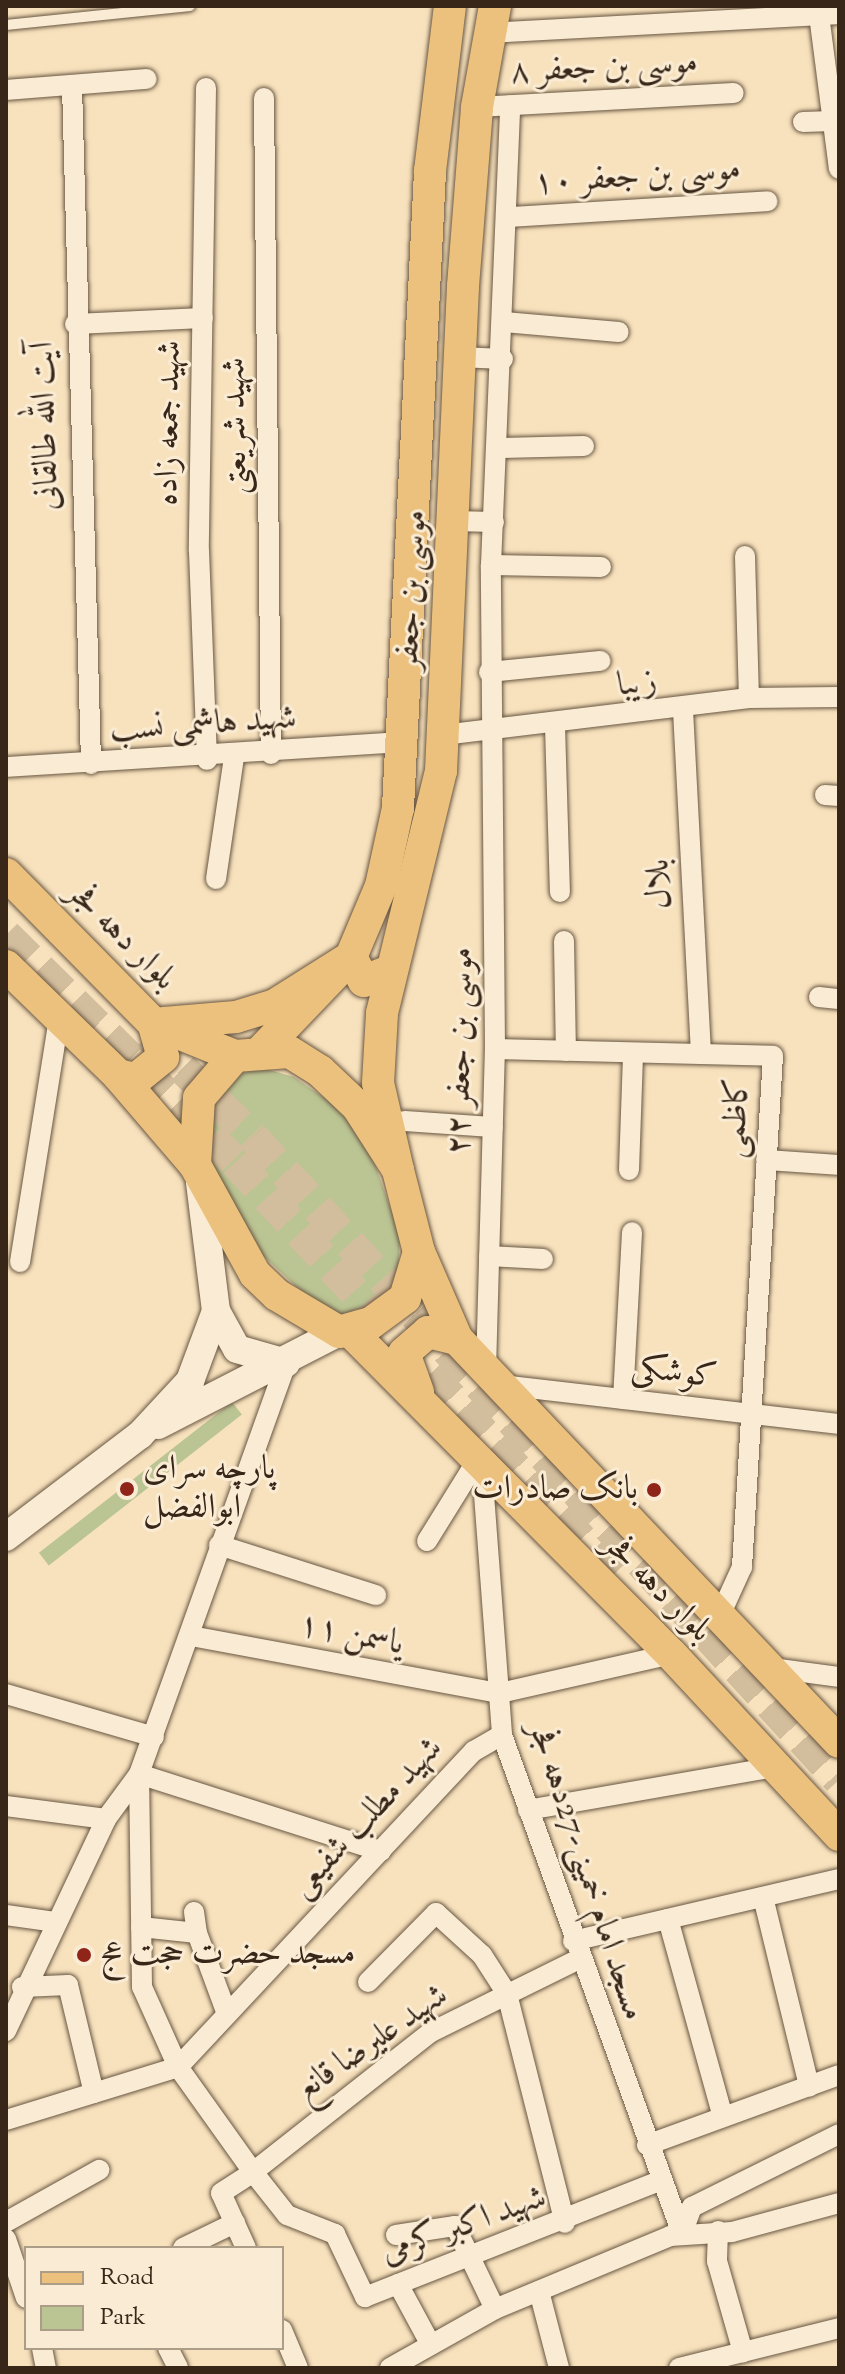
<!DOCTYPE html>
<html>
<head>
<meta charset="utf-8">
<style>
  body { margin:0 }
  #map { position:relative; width:845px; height:2374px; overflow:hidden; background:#f8e2bd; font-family:"Sorts Mill Goudy",Amiri,serif }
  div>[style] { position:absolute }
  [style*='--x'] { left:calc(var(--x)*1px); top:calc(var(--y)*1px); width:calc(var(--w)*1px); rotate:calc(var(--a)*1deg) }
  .green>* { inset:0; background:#bbc493; transform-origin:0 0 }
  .primary-tunnel>* { height:32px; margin-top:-16px; transform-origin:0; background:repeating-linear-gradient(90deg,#d2bd9c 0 32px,transparent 0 48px) }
  .roads { filter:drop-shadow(0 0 2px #685642) drop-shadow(0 0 2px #685642) }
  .lane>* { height:10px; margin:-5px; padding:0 5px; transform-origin:5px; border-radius:5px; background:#faecd4 }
  .street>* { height:20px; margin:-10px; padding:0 10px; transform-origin:10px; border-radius:10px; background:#faecd4 }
  .secondary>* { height:28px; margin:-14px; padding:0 14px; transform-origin:14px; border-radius:14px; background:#faecd4 }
  .primary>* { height:32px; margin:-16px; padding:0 16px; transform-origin:16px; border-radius:16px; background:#ecc17e }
  .dots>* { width:22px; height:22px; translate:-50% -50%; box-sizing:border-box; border:4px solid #faecd4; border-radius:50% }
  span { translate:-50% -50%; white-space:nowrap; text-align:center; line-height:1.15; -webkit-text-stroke:6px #faecd4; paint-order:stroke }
  .street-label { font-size:34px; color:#382719 }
  .poi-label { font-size:34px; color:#382719 }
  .left { translate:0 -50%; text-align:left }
  .right { translate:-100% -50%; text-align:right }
  .frame { position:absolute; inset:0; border:8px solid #382719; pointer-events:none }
  .legend { position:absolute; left:24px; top:2246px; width:260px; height:104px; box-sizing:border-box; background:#faecd4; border:2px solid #ac9d89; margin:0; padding:10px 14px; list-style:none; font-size:24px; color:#382719 }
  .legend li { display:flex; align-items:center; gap:16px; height:40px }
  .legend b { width:40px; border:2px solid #ac9d89 }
</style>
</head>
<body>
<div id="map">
  <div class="green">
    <div style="clip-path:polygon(263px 1068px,294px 1077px,336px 1106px,369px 1147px,400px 1236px,398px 1270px,380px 1301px,342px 1315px,302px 1292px,256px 1249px,207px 1156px,206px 1108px,235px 1075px)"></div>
    <div style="left:232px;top:1402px;width:16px;height:245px;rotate:52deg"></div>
  </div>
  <div class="primary-tunnel">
    <div style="--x:6;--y:935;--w:322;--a:44.7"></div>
    <div style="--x:235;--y:1162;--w:566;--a:47.43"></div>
    <div style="--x:148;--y:1035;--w:146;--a:44.2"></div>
    <div style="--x:253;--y:1137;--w:870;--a:47.66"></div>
  </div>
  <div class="roads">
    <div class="lane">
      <div style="--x:6;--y:25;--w:185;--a:-5.9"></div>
    </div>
    <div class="street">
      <div style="--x:819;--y:15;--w:155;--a:82.6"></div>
      <div style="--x:488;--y:33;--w:352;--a:-3.1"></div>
      <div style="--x:72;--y:86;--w:678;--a:88.39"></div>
      <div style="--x:206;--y:88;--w:463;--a:90.9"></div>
      <div style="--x:199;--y:551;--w:209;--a:87.8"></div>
      <div style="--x:6;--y:90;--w:141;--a:-4.5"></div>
      <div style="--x:264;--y:98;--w:656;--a:89.39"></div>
      <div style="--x:477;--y:107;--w:257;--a:-3.1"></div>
      <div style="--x:803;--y:122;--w:30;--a:-2"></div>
      <div style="--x:510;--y:217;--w:258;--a:-3.5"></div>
      <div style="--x:504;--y:322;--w:115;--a:5"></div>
      <div style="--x:75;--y:324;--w:128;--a:-2.7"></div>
      <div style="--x:460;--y:357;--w:43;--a:2.7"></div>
      <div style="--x:501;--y:448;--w:83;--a:-1.4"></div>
      <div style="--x:454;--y:521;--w:40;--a:1.4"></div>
      <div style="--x:745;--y:556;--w:142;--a:88.4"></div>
      <div style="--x:491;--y:565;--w:110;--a:1"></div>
      <div style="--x:489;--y:672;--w:112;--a:-5.7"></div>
      <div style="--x:683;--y:710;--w:344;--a:87"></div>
      <div style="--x:555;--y:726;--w:166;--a:88.3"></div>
      <div style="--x:443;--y:735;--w:308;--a:-6.9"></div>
      <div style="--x:749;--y:698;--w:90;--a:-0.6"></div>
      <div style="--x:6;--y:767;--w:399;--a:-3.6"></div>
      <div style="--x:825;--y:795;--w:14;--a:4"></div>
      <div style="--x:216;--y:879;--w:123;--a:-81.6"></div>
      <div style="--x:564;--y:941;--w:110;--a:89"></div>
      <div style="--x:819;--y:997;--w:20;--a:6"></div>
      <div style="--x:495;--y:1049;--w:278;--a:1.4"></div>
      <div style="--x:773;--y:1056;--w:512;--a:93.47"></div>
      <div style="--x:742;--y:1567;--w:51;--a:114.5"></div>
      <div style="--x:404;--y:1121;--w:89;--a:3.9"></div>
      <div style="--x:766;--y:1160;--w:73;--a:3.9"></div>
      <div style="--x:629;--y:1170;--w:117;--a:-88"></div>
      <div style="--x:489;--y:1256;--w:54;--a:3.2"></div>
      <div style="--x:20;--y:1262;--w:241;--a:-80.9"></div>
      <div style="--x:486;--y:1369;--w:320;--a:-88.4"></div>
      <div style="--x:495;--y:1049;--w:484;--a:-90.5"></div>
      <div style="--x:491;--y:565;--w:460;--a:-87.6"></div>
      <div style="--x:502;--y:1385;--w:339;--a:6.6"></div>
      <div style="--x:623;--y:1399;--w:167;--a:-86.9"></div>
      <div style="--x:482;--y:1468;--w:268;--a:85.7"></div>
      <div style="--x:502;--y:1735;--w:530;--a:70.16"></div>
      <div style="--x:427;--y:1541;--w:93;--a:-58.2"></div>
      <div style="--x:219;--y:1545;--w:165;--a:17.7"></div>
      <div style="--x:191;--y:1636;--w:314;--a:10.5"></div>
      <div style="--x:500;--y:1693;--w:175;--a:-12.8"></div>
      <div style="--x:772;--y:1668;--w:68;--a:7.7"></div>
      <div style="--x:6;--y:1694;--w:154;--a:16.2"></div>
      <div style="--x:6;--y:1806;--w:101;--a:7.4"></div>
      <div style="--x:528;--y:1810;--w:251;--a:-9.9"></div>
      <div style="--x:763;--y:1897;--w:195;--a:76.3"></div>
      <div style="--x:194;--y:1912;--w:21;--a:82"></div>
      <div style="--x:6;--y:1915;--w:49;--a:8.1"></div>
      <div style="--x:668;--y:1919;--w:205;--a:74.5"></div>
      <div style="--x:141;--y:1927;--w:56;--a:6.1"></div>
      <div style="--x:197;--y:1933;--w:86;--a:69.7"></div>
      <div style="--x:573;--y:1941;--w:273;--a:-13.1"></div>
      <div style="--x:579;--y:1959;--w:165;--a:153.7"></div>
      <div style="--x:431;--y:2032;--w:226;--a:141.8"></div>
      <div style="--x:253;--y:2172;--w:55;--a:51.7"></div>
      <div style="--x:287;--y:2215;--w:52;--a:21.6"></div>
      <div style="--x:335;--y:2234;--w:70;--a:64.5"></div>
      <div style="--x:365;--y:2297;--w:317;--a:-21.5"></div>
      <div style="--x:368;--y:1982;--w:97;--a:-45.4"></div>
      <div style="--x:436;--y:1913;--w:62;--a:42.4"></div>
      <div style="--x:482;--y:1955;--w:46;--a:57.3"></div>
      <div style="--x:507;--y:1994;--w:236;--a:75.8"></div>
      <div style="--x:22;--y:1987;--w:46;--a:-2.5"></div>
      <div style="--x:68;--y:1985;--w:111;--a:76.5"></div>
      <div style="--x:6;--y:2031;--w:234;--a:-64.7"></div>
      <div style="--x:106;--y:1819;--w:56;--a:-53.7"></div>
      <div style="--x:139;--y:1774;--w:254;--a:17.7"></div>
      <div style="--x:6;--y:2120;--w:180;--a:-17.1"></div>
      <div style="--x:178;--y:2067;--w:433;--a:-46.9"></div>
      <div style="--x:474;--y:1751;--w:32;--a:-30"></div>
      <div style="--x:647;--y:2145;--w:204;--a:-20"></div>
      <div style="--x:6;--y:2222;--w:107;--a:-29.2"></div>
      <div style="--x:718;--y:2231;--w:30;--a:92"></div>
      <div style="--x:717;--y:2261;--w:95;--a:74.1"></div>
      <div style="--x:682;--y:2234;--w:29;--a:-70"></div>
      <div style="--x:692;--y:2207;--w:164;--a:-26.4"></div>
      <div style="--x:396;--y:2235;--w:60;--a:-8.7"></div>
      <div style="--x:455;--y:2226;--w:92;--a:64.3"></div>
      <div style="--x:6;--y:2239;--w:62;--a:71.3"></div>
      <div style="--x:183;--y:2248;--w:58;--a:-25.7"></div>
      <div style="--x:246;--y:2248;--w:60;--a:-114.4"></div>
      <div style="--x:221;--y:2193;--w:38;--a:-33"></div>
      <div style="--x:253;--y:2172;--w:129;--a:-125.5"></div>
      <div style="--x:178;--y:2067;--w:88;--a:-114.2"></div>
      <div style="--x:142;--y:1987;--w:213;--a:-90.8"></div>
      <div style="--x:139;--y:1774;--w:436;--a:-70.3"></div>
      <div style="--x:398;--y:2284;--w:69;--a:61.6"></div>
      <div style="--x:539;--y:2291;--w:80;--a:75.4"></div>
      <div style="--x:282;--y:2330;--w:41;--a:67.2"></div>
      <div style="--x:42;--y:2348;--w:20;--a:79"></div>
      <div style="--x:168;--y:2348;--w:22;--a:63"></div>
      <div style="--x:390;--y:2368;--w:120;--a:-29.3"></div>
      <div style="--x:495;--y:2309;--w:190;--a:-22.6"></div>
      <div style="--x:670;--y:2236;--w:62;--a:-3.7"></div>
      <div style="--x:732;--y:2232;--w:111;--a:-15.2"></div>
      <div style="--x:679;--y:2368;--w:165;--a:-14"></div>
    </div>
    <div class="secondary">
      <div style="--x:216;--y:1311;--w:43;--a:61.1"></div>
      <div style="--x:237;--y:1349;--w:51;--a:15.9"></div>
      <div style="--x:158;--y:1425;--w:203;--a:-27.2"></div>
      <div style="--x:6;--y:1537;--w:168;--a:-37.3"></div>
      <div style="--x:140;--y:1435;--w:74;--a:-47.2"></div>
      <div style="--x:190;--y:1381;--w:75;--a:-69.6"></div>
      <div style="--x:216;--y:1311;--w:130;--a:-97.1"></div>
    </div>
    <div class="primary">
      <div style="--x:6;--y:874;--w:209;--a:45.4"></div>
      <div style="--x:153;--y:1023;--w:88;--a:21.9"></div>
      <div style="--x:6;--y:966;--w:156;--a:44.2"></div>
      <div style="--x:118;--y:1075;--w:118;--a:49.5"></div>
      <div style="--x:195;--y:1165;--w:124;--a:61.2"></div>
      <div style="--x:255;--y:1274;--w:30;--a:44"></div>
      <div style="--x:277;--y:1295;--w:72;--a:30.8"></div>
      <div style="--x:339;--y:1332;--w:33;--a:-16"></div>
      <div style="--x:371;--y:1323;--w:42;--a:-36.3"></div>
      <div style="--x:405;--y:1298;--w:48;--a:-73.1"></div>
      <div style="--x:419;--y:1252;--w:85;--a:-104.4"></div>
      <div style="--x:398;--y:1170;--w:76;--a:-122.6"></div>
      <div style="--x:357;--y:1106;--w:51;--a:-136.6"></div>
      <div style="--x:320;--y:1071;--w:36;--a:-148"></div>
      <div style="--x:289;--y:1052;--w:54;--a:175.8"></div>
      <div style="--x:235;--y:1056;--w:55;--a:130.6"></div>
      <div style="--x:199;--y:1098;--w:67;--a:93.4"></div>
      <div style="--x:164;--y:1023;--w:72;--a:-4.8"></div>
      <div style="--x:236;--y:1017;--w:41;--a:-17.1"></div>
      <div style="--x:275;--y:1005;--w:90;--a:-32.3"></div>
      <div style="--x:351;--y:957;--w:27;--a:62"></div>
      <div style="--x:364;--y:981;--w:28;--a:-21"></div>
      <div style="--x:263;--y:1049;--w:127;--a:-46.3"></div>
      <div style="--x:351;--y:957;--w:77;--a:-67.1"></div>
      <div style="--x:381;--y:886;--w:80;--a:-77.7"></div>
      <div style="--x:398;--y:808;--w:638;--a:-87.12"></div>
      <div style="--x:430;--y:171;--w:166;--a:-83.1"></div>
      <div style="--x:118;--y:1075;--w:18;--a:13"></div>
      <div style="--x:136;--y:1079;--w:35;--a:-39"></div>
      <div style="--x:163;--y:1057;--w:35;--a:-106"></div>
      <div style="--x:398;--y:1170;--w:89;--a:-102.9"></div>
      <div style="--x:378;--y:1083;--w:70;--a:-86.7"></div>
      <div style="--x:382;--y:1013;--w:249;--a:-76.3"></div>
      <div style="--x:441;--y:771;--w:485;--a:-87.4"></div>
      <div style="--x:463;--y:286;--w:180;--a:-85.5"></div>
      <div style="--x:477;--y:107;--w:103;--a:-79.9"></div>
      <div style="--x:419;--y:1252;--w:95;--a:66.4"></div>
      <div style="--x:457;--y:1339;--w:555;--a:46.53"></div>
      <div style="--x:350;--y:1331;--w:455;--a:45.2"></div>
      <div style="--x:671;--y:1654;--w:247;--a:47.1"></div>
      <div style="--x:418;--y:1392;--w:41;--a:-109.7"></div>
      <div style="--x:404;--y:1353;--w:32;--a:-41"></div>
      <div style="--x:428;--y:1332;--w:30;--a:14"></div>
    </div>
  </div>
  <div class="dots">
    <div style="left:127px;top:1489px;background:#8f2418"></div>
    <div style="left:654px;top:1490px;background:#8f2418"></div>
    <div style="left:84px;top:1955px;background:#8f2418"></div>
  </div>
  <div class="street-label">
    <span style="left:604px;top:68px;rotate:-3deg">موسی بن جعفر ۸</span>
    <span style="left:637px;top:177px;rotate:-4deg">موسی بن جعفر ۱۰</span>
    <span style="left:169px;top:423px;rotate:-89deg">شهید جمعه زاده</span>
    <span style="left:46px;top:426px;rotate:-92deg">آیت الله طالقانی</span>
    <span style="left:236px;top:426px;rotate:-91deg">شهید شریعتی</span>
    <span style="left:412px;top:590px;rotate:-87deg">موسی بن جعفر</span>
    <span style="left:637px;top:684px;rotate:-7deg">زیبا</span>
    <span style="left:203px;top:725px;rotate:-4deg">شهید هاشمی نسب</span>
    <span style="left:660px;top:884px;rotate:-93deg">بلال</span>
    <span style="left:121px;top:936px;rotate:45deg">بلوار دهه فجر</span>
    <span style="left:461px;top:1051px;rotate:-89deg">موسی بن جعفر ۲۲</span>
    <span style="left:737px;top:1118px;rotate:-87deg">کاظمی</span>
    <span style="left:674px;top:1373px;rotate:7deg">کوشکی</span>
    <span style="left:657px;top:1588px;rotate:45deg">بلوار دهه فجر</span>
    <span style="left:351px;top:1635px;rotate:11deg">یاسمن ۱۱</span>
    <span style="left:367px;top:1818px;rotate:-47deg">شهید مطلب شفیعی</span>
    <span style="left:586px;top:1871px;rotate:72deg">مسجد امام خمینی-27دهه فجر</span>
    <span style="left:372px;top:2043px;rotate:-35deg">شهید علیرضا قانع</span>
    <span style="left:464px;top:2226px;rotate:-20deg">شهید اکبر کرمی</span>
  </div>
  <div class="poi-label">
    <span class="left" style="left:143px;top:1489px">پارچه سرای<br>ابوالفضل</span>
    <span class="right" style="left:638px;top:1490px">بانک صادرات</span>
    <span class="left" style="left:100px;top:1955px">مسجد حضرت حجت عج</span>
  </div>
  <div class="frame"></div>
  <ul class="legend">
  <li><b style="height:10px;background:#ecc17e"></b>Road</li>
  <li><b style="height:22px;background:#bbc493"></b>Park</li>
  </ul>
</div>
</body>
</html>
